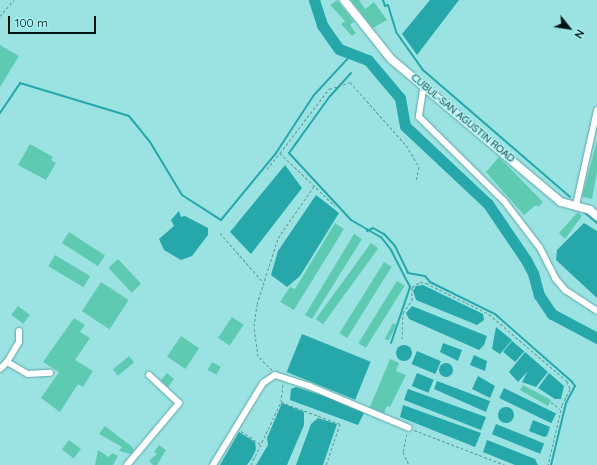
<!DOCTYPE html>
<html>
<head>
<meta charset="utf-8">
<style>
  body { margin:0 }
  #map { position:relative; width:597px; height:465px; overflow:hidden; background:#9be3e3; font-family:Quicksand,sans-serif }
  div>[style] { position:absolute }
  [style*='--x'] { left:calc(var(--x)*1px); top:calc(var(--y)*1px); width:calc(var(--w)*1px); rotate:calc(var(--a)*1deg) }
  .water>* { inset:0; background:#26a7a9; transform-origin:0 0 }
  .round { border-radius:50% }
  .stream>* { height:2px; margin:-1px; padding:0 1px; transform-origin:1px; border-radius:1px; background:#26a7a9 }
  .river>* { height:11px; margin:-5.5px; padding:0 5.5px; transform-origin:5.5px; border-radius:5.5px; background:#26a7a9 }
  .building>* { inset:0; background:#5fcab2; transform-origin:0 0 }
  .path>* { height:1px; margin-top:-0.5px; transform-origin:0; background:repeating-linear-gradient(90deg,#629696 0 3px,transparent 0 5px) }
  .roads { filter:drop-shadow(0 0 1px #5ea5a6) drop-shadow(0 0 1px #5ea5a6) }
  .minor>* { height:6px; margin:-3px; padding:0 3px; transform-origin:3px; border-radius:3px; background:#fff }
  .tertiary>* { height:8px; margin:-4px; padding:0 4px; transform-origin:4px; border-radius:4px; background:#fff }
  span { translate:-50% -50%; white-space:nowrap; text-align:center; line-height:1.15; -webkit-text-stroke:3.5px #a8f0f1; paint-order:stroke }
  .street-label { font-size:10px; color:#001212 }
  .north { position:absolute; left:549px; top:8px; width:40px; height:40px; -webkit-text-stroke:3px #a8f0f1; paint-order:stroke; rotate:120deg; font-size:11px; font-weight:700; line-height:16px; text-align:center; color:#001212 }
  .north::after { content:''; display:block; margin:auto; width:14px; height:18px; background:#001212; clip-path:polygon(50% 0,100% 100%,50% 72%,0 100%) }
  .scale { position:absolute; left:8px; top:16px; width:88px; height:18px; box-sizing:border-box; border:2px solid #001212; border-top:0; padding-left:5px; font-size:12px; line-height:14px; white-space:nowrap; color:#001212; -webkit-text-stroke:3px #a8f0f1; paint-order:stroke }
</style>
</head>
<body>
<div id="map">
  <div class="water">
    <div style="clip-path:polygon(430px 0,459px 0,417px 55px,402px 34px)"></div>
    <div style="clip-path:polygon(285px 165px,302px 188px,251px 254px,230px 232px)"></div>
    <div style="clip-path:polygon(316px 195px,339px 213px,300px 276px,287px 287px,271px 275px,278px 251px)"></div>
    <div style="clip-path:polygon(179px 211px,181px 217px,185px 216px,208px 228px,208px 235px,192px 256px,181px 260px,164px 250px,159px 239px,174px 226px,171px 220px)"></div>
    <div style="clip-path:polygon(584px 223px,597px 231px,597px 298px,556px 260px,557px 250px)"></div>
    <div style="clip-path:polygon(423px 285px,483px 314px,484px 320px,477px 325px,416px 300px,413px 291px,416px 286px)"></div>
    <div style="clip-path:polygon(412px 306px,487px 336px,484px 345px,479px 350px,409px 319px,406px 313px)"></div>
    <div style="clip-path:polygon(496px 327px,512px 340px,500px 354px,492px 349px)"></div>
    <div style="left:302px;top:334px;width:74px;height:41px;rotate:22deg"></div>
    <div style="left:512px;top:341px;width:16px;height:14px;rotate:40deg"></div>
    <div style="clip-path:polygon(443px 343px,462px 350px,458px 361px,440px 352px)"></div>
    <div class="round" style="left:396px;top:345px;width:16px;height:16px"></div>
    <div style="left:417px;top:351px;width:26px;height:14px;rotate:23deg"></div>
    <div style="clip-path:polygon(525px 352px,548px 372px,536px 387px,522px 382px,528px 371px,518px 382px,509px 372px)"></div>
    <div style="clip-path:polygon(474px 355px,487px 361px,485px 371px,470px 365px)"></div>
    <div class="round" style="left:439px;top:363px;width:14px;height:14px"></div>
    <div style="left:417px;top:373px;width:18px;height:14px;rotate:22deg"></div>
    <div style="clip-path:polygon(549px 373px,564px 386px,561px 399px,555px 399px,538px 388px)"></div>
    <div style="clip-path:polygon(478px 376px,495px 386px,490px 398px,472px 389px)"></div>
    <div style="clip-path:polygon(437px 381px,490px 401px,486px 412px,434px 389px)"></div>
    <div style="clip-path:polygon(296px 387px,324px 396px,364px 413px,358px 425px,290px 400px,291px 389px)"></div>
    <div style="left:504px;top:388px;width:58px;height:11px;rotate:26deg"></div>
    <div style="clip-path:polygon(408px 389px,486px 417px,481px 430px,404px 400px)"></div>
    <div style="clip-path:polygon(282px 403px,304px 412px,304px 425px,287px 465px,256px 465px,268px 445px,267px 438px)"></div>
    <div style="clip-path:polygon(403px 405px,481px 433px,475px 447px,400px 417px)"></div>
    <div class="round" style="left:498px;top:407px;width:16px;height:16px"></div>
    <div style="clip-path:polygon(318px 418px,337px 424px,323px 465px,296px 465px,311px 424px)"></div>
    <div style="clip-path:polygon(533px 420px,550px 427px,547px 436px,544px 437px,529px 431px)"></div>
    <div style="left:496px;top:424px;width:52px;height:11px;rotate:22deg"></div>
    <div style="clip-path:polygon(239px 432px,255px 442px,256px 449px,252px 458px,247px 465px,220px 465px)"></div>
    <div style="clip-path:polygon(487px 440px,535px 459px,538px 465px,515px 465px,483px 452px)"></div>
  </div>
  <div class="stream">
    <div style="--x:383;--y:0;--w:6;--a:72"></div>
    <div style="--x:385;--y:6;--w:3;--a:-18"></div>
    <div style="--x:388;--y:5;--w:28;--a:73"></div>
    <div style="--x:396;--y:32;--w:47;--a:54.6"></div>
    <div style="--x:423;--y:70;--w:194;--a:40.8"></div>
    <div style="--x:351;--y:73;--w:31;--a:132"></div>
    <div style="--x:330;--y:96;--w:70;--a:125.7"></div>
    <div style="--x:289;--y:153;--w:91;--a:47.2"></div>
    <div style="--x:351;--y:220;--w:34;--a:30"></div>
    <div style="--x:381;--y:237;--w:16;--a:52"></div>
    <div style="--x:391;--y:250;--w:42;--a:62.8"></div>
    <div style="--x:410;--y:287;--w:59;--a:108.7"></div>
    <div style="--x:0;--y:113;--w:36;--a:-56"></div>
    <div style="--x:20;--y:83;--w:114;--a:16.8"></div>
    <div style="--x:129;--y:116;--w:33;--a:51"></div>
    <div style="--x:150;--y:142;--w:62;--a:58.9"></div>
    <div style="--x:182;--y:195;--w:46;--a:32.7"></div>
    <div style="--x:221;--y:220;--w:87;--a:-50.6"></div>
    <div style="--x:276;--y:153;--w:69;--a:-56.8"></div>
    <div style="--x:314;--y:95;--w:54;--a:-47.2"></div>
    <div style="--x:584;--y:212;--w:17;--a:40"></div>
    <div style="--x:367;--y:231;--w:7;--a:-27"></div>
    <div style="--x:373;--y:228;--w:13;--a:29"></div>
    <div style="--x:384;--y:234;--w:16;--a:47"></div>
    <div style="--x:395;--y:246;--w:30;--a:64"></div>
    <div style="--x:408;--y:273;--w:17;--a:10"></div>
    <div style="--x:425;--y:276;--w:8;--a:50"></div>
    <div style="--x:430;--y:282;--w:72;--a:26.2"></div>
    <div style="--x:495;--y:314;--w:103;--a:41.4"></div>
    <div style="--x:572;--y:382;--w:5;--a:53"></div>
    <div style="--x:575;--y:386;--w:19;--a:118"></div>
    <div style="--x:566;--y:403;--w:64;--a:103.6"></div>
  </div>
  <div class="river">
    <div style="--x:314;--y:0;--w:26;--a:72"></div>
    <div style="--x:322;--y:25;--w:29;--a:55"></div>
    <div style="--x:339;--y:49;--w:31;--a:21"></div>
    <div style="--x:368;--y:60;--w:50;--a:49.9"></div>
    <div style="--x:400;--y:98;--w:28;--a:80"></div>
    <div style="--x:405;--y:126;--w:114;--a:43.2"></div>
    <div style="--x:488;--y:204;--w:68;--a:55.8"></div>
    <div style="--x:526;--y:260;--w:15;--a:62"></div>
    <div style="--x:533;--y:273;--w:23;--a:75"></div>
    <div style="--x:539;--y:295;--w:23;--a:56"></div>
    <div style="--x:552;--y:314;--w:51;--a:28.1"></div>
  </div>
  <div class="building">
    <div style="clip-path:polygon(337px 0,354px 22px,350px 25px,356px 33px,352px 36px,341px 24px,345px 21px,330px 5px)"></div>
    <div style="clip-path:polygon(351px 0,359px 0,365px 9px,374px 2px,387px 20px,373px 28px)"></div>
    <div style="clip-path:polygon(0 45px,19px 56px,0 87px)"></div>
    <div style="clip-path:polygon(597px 141px,597px 172px,592px 199px,582px 197px)"></div>
    <div style="clip-path:polygon(30px 144px,53px 157px,51px 160px,56px 163px,46px 180px,18px 165px)"></div>
    <div style="clip-path:polygon(499px 157px,543px 202px,538px 207px,536px 205px,524px 215px,486px 172px)"></div>
    <div style="clip-path:polygon(578px 212px,582px 216px,565px 239px,559px 233px)"></div>
    <div style="clip-path:polygon(335px 223px,344px 229px,294px 310px,280px 302px,290px 287px,295px 289px)"></div>
    <div style="left:69px;top:232px;width:43px;height:13px;rotate:33deg"></div>
    <div style="clip-path:polygon(354px 234px,362px 239px,312px 319px,305px 315px)"></div>
    <div style="left:371px;top:243px;width:9px;height:94px;rotate:36deg"></div>
    <div style="left:55px;top:255px;width:41px;height:13px;rotate:31deg"></div>
    <div style="left:118px;top:259px;width:34px;height:13px;rotate:47deg"></div>
    <div style="left:384px;top:262px;width:9px;height:84px;rotate:32deg"></div>
    <div style="left:397px;top:281px;width:9px;height:73px;rotate:32deg"></div>
    <div style="left:101px;top:282px;width:33px;height:35px;rotate:33deg"></div>
    <div style="left:18px;top:306px;width:15px;height:11px;rotate:37deg"></div>
    <div style="left:232px;top:317px;width:14px;height:25px;rotate:34deg"></div>
    <div style="clip-path:polygon(74px 318px,85px 325px,80px 332px,90px 338px,75px 360px,93px 371px,83px 387px,78px 384px,60px 412px,41px 398px,59px 372px,43px 362px)"></div>
    <div style="left:393px;top:323px;width:4px;height:18px;rotate:27deg"></div>
    <div style="left:181px;top:336px;width:22px;height:25px;rotate:34deg"></div>
    <div style="left:129px;top:356px;width:8px;height:21px;rotate:50deg"></div>
    <div style="clip-path:polygon(390px 359px,399px 363px,396px 371px,406px 375px,390px 407px,387px 406px,384px 413px,370px 407px)"></div>
    <div style="left:212px;top:362px;width:10px;height:9px;rotate:29deg"></div>
    <div style="clip-path:polygon(167px 373px,174px 379px,168px 387px,161px 380px)"></div>
    <div style="clip-path:polygon(523px 385px,551px 400px,548px 406px,520px 390px)"></div>
    <div style="clip-path:polygon(105px 426px,131px 446px,134px 450px,131px 454px,119px 451px,122px 447px,99px 434px)"></div>
    <div style="left:69px;top:440px;width:15px;height:12px;rotate:37deg"></div>
    <div style="clip-path:polygon(159px 445px,166px 450px,157px 465px,153px 465px,149px 461px,157px 454px,154px 452px)"></div>
    <div style="clip-path:polygon(98px 450px,109px 457px,112px 453px,118px 456px,113px 465px,95px 465px)"></div>
  </div>
  <div class="path">
    <div style="--x:0;--y:16;--w:21;--a:-49"></div>
    <div style="--x:280;--y:153;--w:81;--a:-52.6"></div>
    <div style="--x:329;--y:89;--w:22;--a:-18"></div>
    <div style="--x:350;--y:82;--w:84;--a:48.4"></div>
    <div style="--x:406;--y:145;--w:26;--a:59"></div>
    <div style="--x:419;--y:167;--w:14;--a:102"></div>
    <div style="--x:267;--y:169;--w:21;--a:-51"></div>
    <div style="--x:280;--y:153;--w:76;--a:43.9"></div>
    <div style="--x:220;--y:233;--w:65;--a:48.7"></div>
    <div style="--x:402;--y:339;--w:26;--a:-88"></div>
    <div style="--x:403;--y:313;--w:16;--a:-55"></div>
    <div style="--x:412;--y:300;--w:13;--a:-90"></div>
    <div style="--x:412;--y:287;--w:9;--a:-32"></div>
    <div style="--x:420;--y:282;--w:6;--a:9"></div>
    <div style="--x:426;--y:283;--w:70;--a:26.2"></div>
    <div style="--x:489;--y:314;--w:103;--a:40.7"></div>
    <div style="--x:567;--y:381;--w:9;--a:69"></div>
    <div style="--x:570;--y:389;--w:18;--a:117"></div>
    <div style="--x:562;--y:405;--w:62;--a:103.1"></div>
    <div style="--x:272;--y:370;--w:20;--a:-135"></div>
    <div style="--x:258;--y:356;--w:30;--a:-98"></div>
    <div style="--x:254;--y:326;--w:22;--a:-82"></div>
    <div style="--x:257;--y:304;--w:69;--a:-72.3"></div>
    <div style="--x:278;--y:238;--w:63;--a:-55.3"></div>
    <div style="--x:281;--y:402;--w:63;--a:20.4"></div>
    <div style="--x:340;--y:424;--w:43;--a:108.9"></div>
    <div style="--x:551;--y:402;--w:11;--a:38"></div>
    <div style="--x:414;--y:430;--w:97;--a:21"></div>
    <div style="--x:241;--y:431;--w:23;--a:34"></div>
    <div style="--x:407;--y:434;--w:18;--a:103"></div>
    <div style="--x:403;--y:452;--w:14;--a:65"></div>
    <div style="--x:251;--y:465;--w:70;--a:-64.5"></div>
    <div style="--x:281;--y:402;--w:18;--a:-84"></div>
  </div>
  <div class="roads">
    <div class="minor">
      <div style="--x:424;--y:84;--w:33;--a:99"></div>
      <div style="--x:419;--y:117;--w:120;--a:44.7"></div>
      <div style="--x:504;--y:201;--w:59;--a:52.5"></div>
      <div style="--x:540;--y:248;--w:34;--a:63"></div>
      <div style="--x:555;--y:278;--w:16;--a:50"></div>
      <div style="--x:565;--y:290;--w:38;--a:33"></div>
      <div style="--x:576;--y:205;--w:97;--a:-77.5"></div>
      <div style="--x:7;--y:362;--w:23;--a:-59"></div>
      <div style="--x:19;--y:342;--w:11;--a:-90"></div>
      <div style="--x:0;--y:369;--w:10;--a:-45"></div>
      <div style="--x:7;--y:362;--w:24;--a:30"></div>
      <div style="--x:28;--y:374;--w:22;--a:-3"></div>
      <div style="--x:127;--y:465;--w:81;--a:-50"></div>
      <div style="--x:179;--y:403;--w:41;--a:-137"></div>
      <div style="--x:213;--y:465;--w:96;--a:-58.6"></div>
      <div style="--x:263;--y:383;--w:14;--a:-34"></div>
      <div style="--x:275;--y:375;--w:36;--a:18"></div>
      <div style="--x:309;--y:386;--w:108;--a:22.8"></div>
    </div>
    <div class="tertiary">
      <div style="--x:344;--y:0;--w:75;--a:51.5"></div>
      <div style="--x:391;--y:59;--w:222;--a:40.1"></div>
      <div style="--x:561;--y:202;--w:30;--a:15"></div>
      <div style="--x:590;--y:210;--w:9;--a:41"></div>
    </div>
  </div>
  <div class="street-label">
    <span style="left:463px;top:118px;rotate:40deg">CUBUL-SAN AGUSTIN ROAD</span>
  </div>
  <div class="north">N</div>
  <div class="scale">100 m</div>
</div>
</body>
</html>
